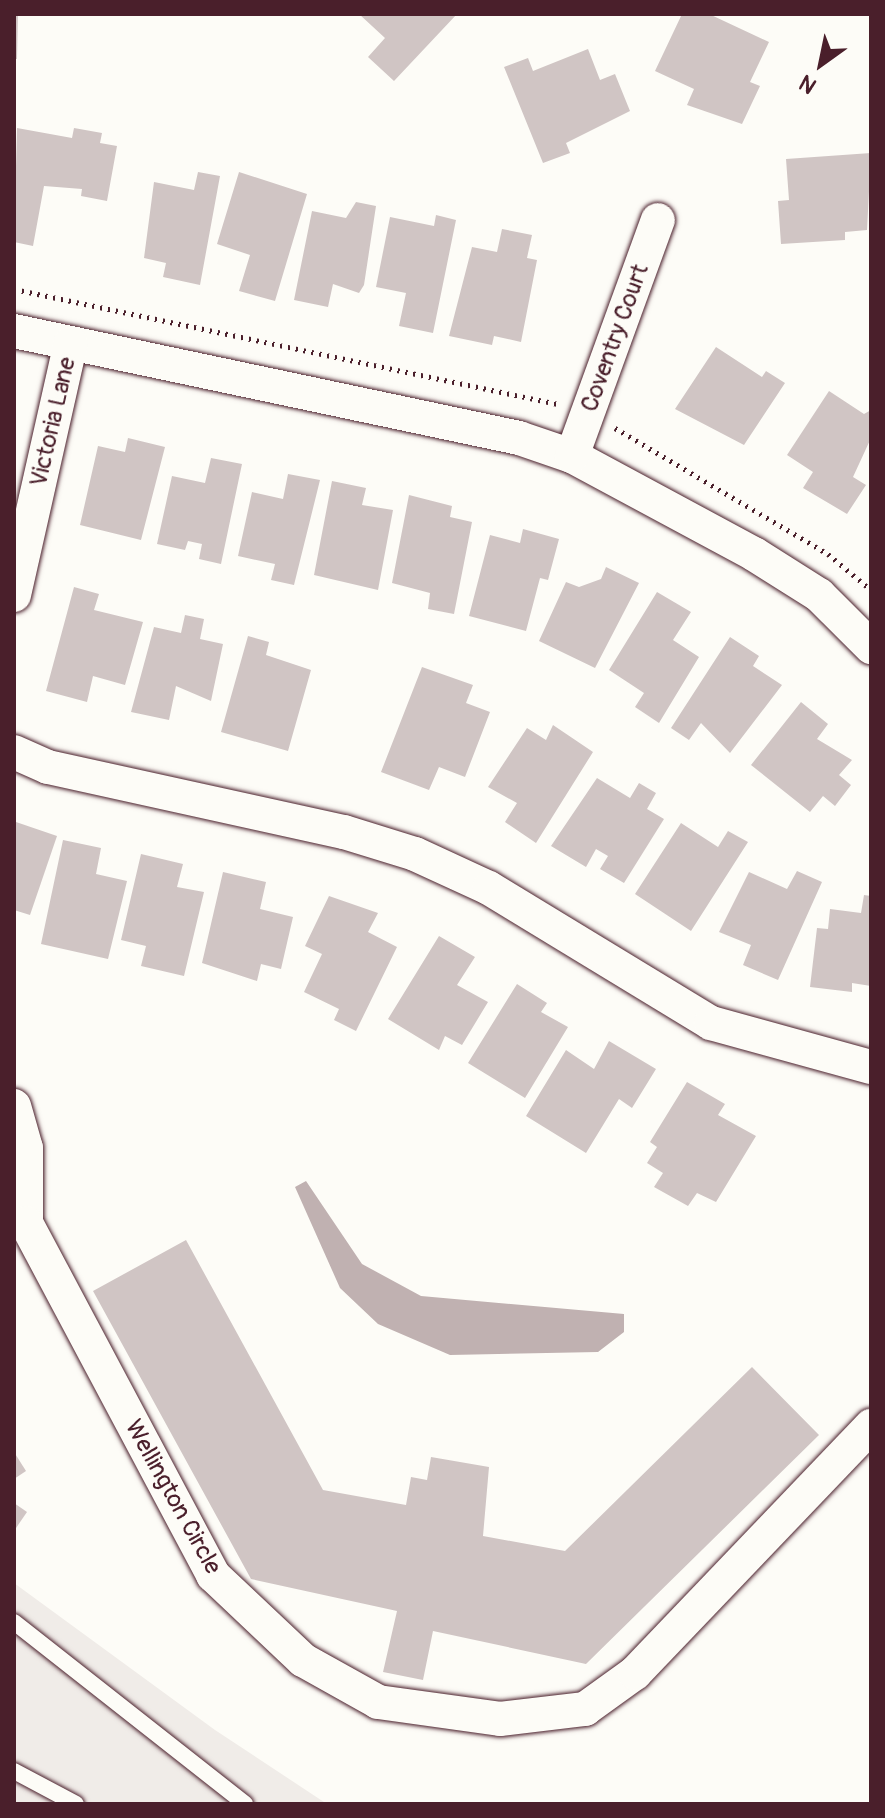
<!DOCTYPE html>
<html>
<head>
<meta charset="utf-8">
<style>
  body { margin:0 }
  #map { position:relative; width:885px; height:1818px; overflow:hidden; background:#fdfcf7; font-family:Pangolin,sans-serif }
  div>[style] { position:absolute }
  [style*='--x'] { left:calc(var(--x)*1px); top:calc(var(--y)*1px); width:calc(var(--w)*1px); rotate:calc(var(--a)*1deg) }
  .built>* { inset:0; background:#f0ece8 }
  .water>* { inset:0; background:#c0b1b1 }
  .building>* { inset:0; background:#d0c5c4 }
  .path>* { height:5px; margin-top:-2.5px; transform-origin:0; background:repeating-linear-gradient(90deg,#4a1f2b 0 2px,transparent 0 8px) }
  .roads { filter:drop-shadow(0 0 2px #4a1f2b) drop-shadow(0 0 2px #4a1f2b) }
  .lane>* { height:16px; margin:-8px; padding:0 8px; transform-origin:8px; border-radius:8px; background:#fdfcf7 }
  .street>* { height:34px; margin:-17px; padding:0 17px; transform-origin:17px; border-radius:17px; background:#fdfcf7 }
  span { translate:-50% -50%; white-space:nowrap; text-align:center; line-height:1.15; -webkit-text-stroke:6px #fdfcf7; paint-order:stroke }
  .street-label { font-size:24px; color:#4a1f2b }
  .frame { position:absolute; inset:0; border:16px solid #4a1f2b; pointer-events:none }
  .north { position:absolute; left:781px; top:24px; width:80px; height:80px; -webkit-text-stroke:6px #fdfcf7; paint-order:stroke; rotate:213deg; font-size:22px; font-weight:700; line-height:32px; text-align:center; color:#4a1f2b }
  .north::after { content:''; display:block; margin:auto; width:28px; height:36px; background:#4a1f2b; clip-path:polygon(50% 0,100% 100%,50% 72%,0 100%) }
</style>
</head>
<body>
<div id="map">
  <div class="built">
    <div style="clip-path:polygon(14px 1583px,215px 1730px,327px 1804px,14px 1804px)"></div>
  </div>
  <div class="water">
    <div style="clip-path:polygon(306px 1181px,362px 1264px,421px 1296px,624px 1314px,624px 1332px,598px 1352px,450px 1355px,378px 1324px,340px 1288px,295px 1187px)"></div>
  </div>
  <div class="building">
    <div style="clip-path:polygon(14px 14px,18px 14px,17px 59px,14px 59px)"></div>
    <div style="clip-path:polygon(359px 14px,457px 14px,394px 81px,368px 57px,385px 38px)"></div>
    <div style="clip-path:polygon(682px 14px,709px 14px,769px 42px,750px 82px,760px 86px,742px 124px,687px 105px,694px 89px,655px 71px)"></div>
    <div style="clip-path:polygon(588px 49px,600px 80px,615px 74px,630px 111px,566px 143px,570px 153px,543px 163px,504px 67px,528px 58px,533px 71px)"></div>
    <div style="clip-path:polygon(17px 128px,72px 138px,74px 128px,102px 133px,100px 143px,117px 146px,107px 201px,81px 196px,82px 189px,44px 186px,33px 246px,14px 242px)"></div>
    <div style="clip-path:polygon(871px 153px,867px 230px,845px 232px,845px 240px,781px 244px,778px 201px,789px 200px,786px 159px)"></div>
    <div style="clip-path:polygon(198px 172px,220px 176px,200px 285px,163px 277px,166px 263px,144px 258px,154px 182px,194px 190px)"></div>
    <div style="clip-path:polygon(239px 172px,307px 194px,275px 301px,239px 291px,250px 255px,217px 244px)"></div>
    <div style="clip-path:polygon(356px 202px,376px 206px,364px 285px,359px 293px,333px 284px,328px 307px,294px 300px,312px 211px,346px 218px)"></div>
    <div style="clip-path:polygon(436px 215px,456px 220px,433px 333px,399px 326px,406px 293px,376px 287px,390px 217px,434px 226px)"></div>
    <div style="clip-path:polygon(502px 229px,532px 235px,527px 258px,537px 260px,521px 342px,494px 336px,492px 345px,449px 336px,472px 247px,497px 252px)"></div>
    <div style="clip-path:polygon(716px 347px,762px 377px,766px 371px,785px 383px,744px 445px,675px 409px)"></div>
    <div style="clip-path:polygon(829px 391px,864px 414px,871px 410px,871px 438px,853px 477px,866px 485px,847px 514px,803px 488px,813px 472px,787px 455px)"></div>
    <div style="clip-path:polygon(128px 438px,165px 447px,141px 540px,80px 525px,98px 446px,125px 452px)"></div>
    <div style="clip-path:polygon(211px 458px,242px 464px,221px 564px,199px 559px,202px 544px,188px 541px,185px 550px,157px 544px,172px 476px,205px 483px)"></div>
    <div style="clip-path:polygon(288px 474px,320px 480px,294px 585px,271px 580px,275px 564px,238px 556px,252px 492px,283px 499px)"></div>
    <div style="clip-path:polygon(332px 481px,366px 488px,362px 505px,393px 510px,378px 590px,314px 575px)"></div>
    <div style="clip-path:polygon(409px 495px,452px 506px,450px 517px,472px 522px,454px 614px,428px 609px,430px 593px,392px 583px)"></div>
    <div style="clip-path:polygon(523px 529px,559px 539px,548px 580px,540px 578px,526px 631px,469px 616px,490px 535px,520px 543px)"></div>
    <div style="clip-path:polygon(606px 567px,639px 583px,595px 668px,539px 641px,566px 582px,579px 587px,601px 579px)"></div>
    <div style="clip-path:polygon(74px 587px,99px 594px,94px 610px,143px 622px,125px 685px,93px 676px,87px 702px,46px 691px)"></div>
    <div style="clip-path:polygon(657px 592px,691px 612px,673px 640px,699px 657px,659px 723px,635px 707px,644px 693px,609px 670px)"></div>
    <div style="clip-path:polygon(185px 615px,204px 619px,200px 639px,223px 644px,211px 701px,176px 686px,169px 720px,131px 712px,154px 627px,181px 633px)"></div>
    <div style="clip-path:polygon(248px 636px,269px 642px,266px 655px,311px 670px,288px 751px,221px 732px)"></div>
    <div style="clip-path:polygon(730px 637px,759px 656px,753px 666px,782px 685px,730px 753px,701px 723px,689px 740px,671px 728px)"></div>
    <div style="clip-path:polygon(422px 667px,473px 685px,466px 703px,490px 712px,465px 777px,439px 767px,429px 790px,381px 772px)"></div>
    <div style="clip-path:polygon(801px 702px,828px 724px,817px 739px,852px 760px,839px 775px,851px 785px,835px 806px,823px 796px,810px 812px,751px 765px)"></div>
    <div style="clip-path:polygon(553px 725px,593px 752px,536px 843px,505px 822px,517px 803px,488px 787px,527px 728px,546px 740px)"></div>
    <div style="clip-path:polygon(597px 778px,630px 798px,639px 783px,656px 793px,647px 809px,664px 819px,624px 883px,600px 869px,608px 856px,596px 849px,586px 867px,551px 846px)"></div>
    <div style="clip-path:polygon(16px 822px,57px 836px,30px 915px,14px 910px)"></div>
    <div style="clip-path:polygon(681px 823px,718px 847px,728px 831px,748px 842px,691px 931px,635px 894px)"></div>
    <div style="clip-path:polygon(63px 840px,101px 848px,96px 874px,127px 881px,108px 959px,41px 944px)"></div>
    <div style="clip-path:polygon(141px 854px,183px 864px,177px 887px,204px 892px,184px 976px,141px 966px,146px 946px,121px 940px)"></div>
    <div style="clip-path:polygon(797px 871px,822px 882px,778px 980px,743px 965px,751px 945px,719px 932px,749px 872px,787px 889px)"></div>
    <div style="clip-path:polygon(223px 872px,266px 882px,260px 909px,293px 917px,281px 969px,261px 964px,257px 981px,202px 963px)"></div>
    <div style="clip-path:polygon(864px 895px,871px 896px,871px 986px,852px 983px,852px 992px,810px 987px,817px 928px,828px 929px,830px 909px,861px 913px)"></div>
    <div style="clip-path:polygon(329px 896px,378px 913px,368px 932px,397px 947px,356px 1031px,334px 1020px,339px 1009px,304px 992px,322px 954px,305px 946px)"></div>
    <div style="clip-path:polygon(439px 936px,475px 957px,457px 985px,488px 1002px,462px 1045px,445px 1036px,439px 1050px,388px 1019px)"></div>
    <div style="clip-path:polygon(517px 984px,547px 1003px,541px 1012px,568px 1027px,525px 1098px,468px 1063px)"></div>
    <div style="clip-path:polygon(609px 1041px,656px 1069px,632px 1108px,619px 1099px,586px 1153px,526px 1116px,566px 1050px,594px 1069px)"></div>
    <div style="clip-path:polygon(687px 1082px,725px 1104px,718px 1115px,756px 1136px,716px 1202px,697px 1193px,688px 1206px,654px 1187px,663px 1173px,647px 1163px,657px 1147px,650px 1142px)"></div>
    <div style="clip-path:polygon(186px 1240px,323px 1490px,406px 1505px,411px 1477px,427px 1480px,431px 1457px,489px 1467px,483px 1536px,565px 1551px,752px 1367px,819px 1435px,586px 1664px,433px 1631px,423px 1680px,383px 1672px,397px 1611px,251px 1579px,93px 1291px)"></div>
    <div style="clip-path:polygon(14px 1452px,26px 1471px,14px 1479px)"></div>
    <div style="clip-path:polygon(14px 1503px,27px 1512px,14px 1531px)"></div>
  </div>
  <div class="path">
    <div style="--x:14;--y:289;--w:556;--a:11.94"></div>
    <div style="--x:615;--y:428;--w:247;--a:30.6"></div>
    <div style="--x:828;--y:554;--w:56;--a:39.9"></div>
  </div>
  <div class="roads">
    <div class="lane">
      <div style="--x:14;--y:1622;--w:294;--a:38.2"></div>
      <div style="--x:14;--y:1771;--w:70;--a:28"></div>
    </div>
    <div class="street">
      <div style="--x:14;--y:331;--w:516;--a:11.96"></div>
      <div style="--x:519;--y:438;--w:56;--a:18.8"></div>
      <div style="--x:572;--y:456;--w:207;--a:28.3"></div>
      <div style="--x:754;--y:554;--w:77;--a:32.2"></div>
      <div style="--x:819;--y:595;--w:74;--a:45"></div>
      <div style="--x:572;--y:456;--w:251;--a:-70"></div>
      <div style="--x:14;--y:595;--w:258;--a:-77.3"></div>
      <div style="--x:14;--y:752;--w:37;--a:24"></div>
      <div style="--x:48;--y:767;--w:303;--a:12.4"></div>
      <div style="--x:344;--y:832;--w:74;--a:17.2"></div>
      <div style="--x:415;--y:854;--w:81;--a:24.7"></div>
      <div style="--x:489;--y:888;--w:260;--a:31.3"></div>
      <div style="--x:711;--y:1023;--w:166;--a:15.4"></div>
      <div style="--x:14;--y:1106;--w:44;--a:74.1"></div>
      <div style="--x:26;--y:1148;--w:75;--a:90"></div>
      <div style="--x:26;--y:1223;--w:399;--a:62"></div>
      <div style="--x:213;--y:1575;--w:124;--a:43.4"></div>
      <div style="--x:303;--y:1660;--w:86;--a:29.2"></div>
      <div style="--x:378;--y:1702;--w:123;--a:7.9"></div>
      <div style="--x:500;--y:1719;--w:86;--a:-6.7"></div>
      <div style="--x:585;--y:1709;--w:62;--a:-35.8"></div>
      <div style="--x:635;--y:1673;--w:342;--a:-46.3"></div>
    </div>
  </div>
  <div class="street-label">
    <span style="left:615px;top:338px;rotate:-70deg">Coventry Court</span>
    <span style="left:53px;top:422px;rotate:-77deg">Victoria Lane</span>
    <span style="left:173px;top:1497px;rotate:61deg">Wellington Circle</span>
  </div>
  <div class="frame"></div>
  <div class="north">N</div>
</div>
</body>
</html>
